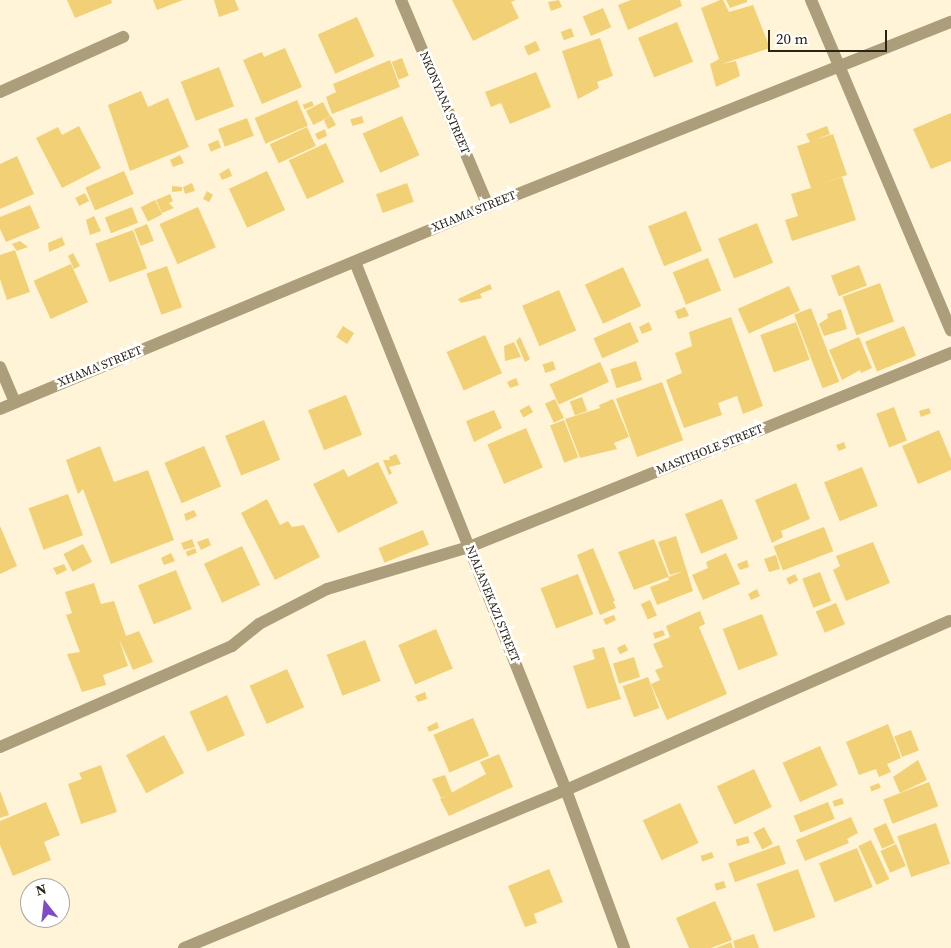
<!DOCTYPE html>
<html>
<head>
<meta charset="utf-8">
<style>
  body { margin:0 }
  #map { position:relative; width:951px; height:948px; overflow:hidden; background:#fff4d7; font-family:"Source Serif 4",serif }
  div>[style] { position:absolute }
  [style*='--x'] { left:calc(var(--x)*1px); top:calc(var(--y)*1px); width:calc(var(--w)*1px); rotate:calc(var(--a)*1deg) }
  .building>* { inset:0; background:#f2d176; transform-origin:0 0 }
  .lane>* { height:12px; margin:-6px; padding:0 6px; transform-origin:6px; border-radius:6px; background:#ac9e7a }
  .street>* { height:12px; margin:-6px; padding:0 6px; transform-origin:6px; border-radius:6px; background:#ac9e7a }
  span { translate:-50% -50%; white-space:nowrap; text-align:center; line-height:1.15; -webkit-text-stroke:5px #fff; paint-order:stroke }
  .street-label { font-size:12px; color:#2a2417 }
  .north { position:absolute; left:20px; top:878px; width:50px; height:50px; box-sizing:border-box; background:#fff; border:1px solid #aaa7a2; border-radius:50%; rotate:344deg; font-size:14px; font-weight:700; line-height:20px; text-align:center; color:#2a2417 }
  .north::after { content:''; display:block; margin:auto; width:18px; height:22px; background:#7e4cc4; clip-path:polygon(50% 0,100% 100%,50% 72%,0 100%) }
  .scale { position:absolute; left:768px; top:30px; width:119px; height:22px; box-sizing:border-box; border:2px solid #2a2417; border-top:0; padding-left:6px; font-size:15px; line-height:18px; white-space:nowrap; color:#2a2417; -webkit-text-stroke:4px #fff; paint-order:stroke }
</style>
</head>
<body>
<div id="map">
  <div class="building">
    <div style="clip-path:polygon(67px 0,111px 0,112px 3px,75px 18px)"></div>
    <div style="clip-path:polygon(153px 0,183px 0,157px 10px)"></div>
    <div style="clip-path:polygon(214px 0,235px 0,239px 10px,219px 17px)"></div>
    <div style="clip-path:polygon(452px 0,516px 0,511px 2px,519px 18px,473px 41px)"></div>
    <div style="clip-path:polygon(559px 0,562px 7px,551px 11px,548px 2px)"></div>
    <div style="clip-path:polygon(631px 0,680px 0,682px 6px,628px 30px,618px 5px)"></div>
    <div style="clip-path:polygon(720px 0,723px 0,729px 12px,753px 5px,770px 48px,722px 64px,736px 61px,740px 76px,716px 87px,710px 64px,719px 59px,701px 8px)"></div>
    <div style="clip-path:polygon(726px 0,747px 0,747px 2px,730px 8px)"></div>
    <div style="left:603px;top:8px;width:21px;height:22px;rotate:67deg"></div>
    <div style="left:357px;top:17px;width:43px;height:43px;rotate:66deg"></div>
    <div style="left:677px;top:22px;width:43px;height:42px;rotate:68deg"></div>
    <div style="left:571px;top:28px;width:9px;height:11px;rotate:69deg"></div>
    <div style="clip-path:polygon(600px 38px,613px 76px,597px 82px,599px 88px,578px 99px,562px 51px)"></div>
    <div style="left:536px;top:41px;width:10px;height:13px;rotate:66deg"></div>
    <div style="clip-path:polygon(285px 48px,302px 87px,262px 104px,243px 60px,262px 52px,264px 57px)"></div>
    <div style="left:402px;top:58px;width:19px;height:11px;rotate:69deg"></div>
    <div style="clip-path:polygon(390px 60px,400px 87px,332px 114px,326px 97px,336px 92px,333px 84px)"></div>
    <div style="left:219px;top:67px;width:42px;height:41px;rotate:69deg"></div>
    <div style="clip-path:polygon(536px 72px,551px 107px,510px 124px,501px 103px,491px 107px,485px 92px)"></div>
    <div style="clip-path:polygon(141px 91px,148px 107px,168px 98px,189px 147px,130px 171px,108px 105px)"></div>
    <div style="left:297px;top:100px;width:28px;height:46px;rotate:67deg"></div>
    <div style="left:312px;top:101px;width:5px;height:10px;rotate:68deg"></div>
    <div style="left:323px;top:102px;width:16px;height:19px;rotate:63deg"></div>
    <div style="clip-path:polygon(951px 113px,951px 161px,931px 169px,913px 129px)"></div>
    <div style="clip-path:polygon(331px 116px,336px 125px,328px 129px,324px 120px)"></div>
    <div style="left:362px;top:116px;width:7px;height:12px;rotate:74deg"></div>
    <div style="left:402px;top:116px;width:43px;height:43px;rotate:66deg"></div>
    <div style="left:247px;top:118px;width:19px;height:31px;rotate:69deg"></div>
    <div style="clip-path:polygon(79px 126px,101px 168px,62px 188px,36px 138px,58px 127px,62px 135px)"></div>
    <div style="clip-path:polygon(827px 126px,830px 134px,814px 140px,833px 134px,847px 175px,820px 184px,842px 177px,856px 220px,792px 241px,785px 220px,798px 216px,791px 194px,811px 188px,797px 146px,810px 142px,806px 134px)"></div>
    <div style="left:307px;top:127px;width:21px;height:41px;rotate:65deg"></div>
    <div style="clip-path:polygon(325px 129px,327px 136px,318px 140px,315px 134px)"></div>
    <div style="left:218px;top:140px;width:8px;height:11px;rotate:67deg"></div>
    <div style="left:326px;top:143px;width:43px;height:41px;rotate:65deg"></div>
    <div style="clip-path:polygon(180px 155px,184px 163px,173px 167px,170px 160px)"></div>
    <div style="clip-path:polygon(17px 156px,34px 194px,0 209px,0 164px)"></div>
    <div style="clip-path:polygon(229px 168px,232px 176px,222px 180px,219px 174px)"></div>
    <div style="left:124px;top:171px;width:25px;height:42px;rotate:67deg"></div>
    <div style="left:267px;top:171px;width:43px;height:42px;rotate:65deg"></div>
    <div style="clip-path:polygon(192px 183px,195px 191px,185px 194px,183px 187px)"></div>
    <div style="left:407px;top:183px;width:20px;height:33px;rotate:70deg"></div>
    <div style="clip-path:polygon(172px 186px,182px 187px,182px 191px,172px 192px)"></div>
    <div style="clip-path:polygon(207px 191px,213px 195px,209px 202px,203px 199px)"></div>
    <div style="left:85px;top:193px;width:9px;height:11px;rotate:63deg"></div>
    <div style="clip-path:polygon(170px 194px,173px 201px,169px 203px,174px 208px,162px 213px,156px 200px)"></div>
    <div style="left:155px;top:200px;width:16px;height:16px;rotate:63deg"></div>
    <div style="clip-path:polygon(30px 205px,40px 228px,6px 242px,0 229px,0 217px)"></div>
    <div style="left:132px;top:207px;width:17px;height:29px;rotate:69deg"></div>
    <div style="left:198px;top:207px;width:44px;height:42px;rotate:66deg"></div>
    <div style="left:686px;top:211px;width:43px;height:41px;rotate:68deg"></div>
    <div style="clip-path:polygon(94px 216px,101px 231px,90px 235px,86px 220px)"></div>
    <div style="left:757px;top:223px;width:43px;height:42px;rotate:68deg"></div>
    <div style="left:147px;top:224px;width:18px;height:14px;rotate:68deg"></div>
    <div style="left:133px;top:230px;width:41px;height:40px;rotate:70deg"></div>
    <div style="clip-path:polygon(62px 237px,65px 245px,49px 252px,48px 243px)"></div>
    <div style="clip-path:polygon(20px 241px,28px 247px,17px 251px,12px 244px)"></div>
    <div style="clip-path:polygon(15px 250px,30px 292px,7px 300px,0 279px,0 255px)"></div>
    <div style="clip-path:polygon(73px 253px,80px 266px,74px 269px,68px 256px)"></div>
    <div style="left:708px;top:258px;width:35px;height:38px;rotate:68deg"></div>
    <div style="left:71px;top:264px;width:42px;height:41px;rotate:66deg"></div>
    <div style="left:859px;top:265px;width:22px;height:30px;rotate:69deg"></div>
    <div style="left:167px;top:266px;width:44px;height:22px;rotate:70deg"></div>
    <div style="left:623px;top:267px;width:43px;height:42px;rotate:65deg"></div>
    <div style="left:880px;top:283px;width:41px;height:40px;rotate:70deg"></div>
    <div style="clip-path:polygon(490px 284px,492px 289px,480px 294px,482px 298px,461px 303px,458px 299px)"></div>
    <div style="left:789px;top:286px;width:27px;height:56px;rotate:66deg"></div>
    <div style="left:559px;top:290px;width:44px;height:40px;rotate:67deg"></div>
    <div style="clip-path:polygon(685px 307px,689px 316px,678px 319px,675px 311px)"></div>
    <div style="left:811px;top:308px;width:79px;height:18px;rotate:69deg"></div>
    <div style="clip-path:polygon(841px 309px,847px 329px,824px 336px,819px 324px,828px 318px,827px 314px)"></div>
    <div style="clip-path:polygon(731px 317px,763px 406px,743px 414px,737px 396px,718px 403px,722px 415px,684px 428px,666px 380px,682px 373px,675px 353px,692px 346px,689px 332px)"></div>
    <div style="left:630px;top:322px;width:22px;height:40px;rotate:66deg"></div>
    <div style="clip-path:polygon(649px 322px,652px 330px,642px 334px,639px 327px)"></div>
    <div style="left:796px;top:322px;width:40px;height:38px;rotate:70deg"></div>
    <div style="left:343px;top:326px;width:13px;height:13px;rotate:32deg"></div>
    <div style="left:904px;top:326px;width:32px;height:42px;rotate:68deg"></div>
    <div style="left:485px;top:335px;width:42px;height:42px;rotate:66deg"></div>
    <div style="clip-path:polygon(520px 337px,530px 359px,525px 362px,516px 341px)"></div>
    <div style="clip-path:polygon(859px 337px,872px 368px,861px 373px,860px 370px,842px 380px,829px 350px)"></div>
    <div style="clip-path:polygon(514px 342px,521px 357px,505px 361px,504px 346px)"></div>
    <div style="left:553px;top:361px;width:9px;height:11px;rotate:72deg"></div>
    <div style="left:636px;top:361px;width:20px;height:27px;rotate:72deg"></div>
    <div style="left:600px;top:362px;width:22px;height:55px;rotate:66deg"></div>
    <div style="clip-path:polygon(516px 378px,519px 385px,510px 388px,507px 382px)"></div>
    <div style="left:662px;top:382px;width:62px;height:49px;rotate:70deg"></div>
    <div style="left:346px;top:395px;width:43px;height:41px;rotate:68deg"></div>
    <div style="left:582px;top:397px;width:15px;height:13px;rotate:70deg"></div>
    <div style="left:555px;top:399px;width:21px;height:11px;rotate:65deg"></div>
    <div style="clip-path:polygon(613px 399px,629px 437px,614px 443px,617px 449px,580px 458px,565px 419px,600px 408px,599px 405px)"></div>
    <div style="left:529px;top:405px;width:8px;height:11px;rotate:60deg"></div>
    <div style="left:894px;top:407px;width:36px;height:19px;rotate:69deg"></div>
    <div style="clip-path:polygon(929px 408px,931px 413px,921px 417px,919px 411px)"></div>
    <div style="clip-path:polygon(494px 410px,502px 428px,474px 442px,466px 421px)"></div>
    <div style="left:264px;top:420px;width:43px;height:42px;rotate:68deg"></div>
    <div style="left:564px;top:420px;width:40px;height:15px;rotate:69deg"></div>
    <div style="left:526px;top:428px;width:43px;height:42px;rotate:67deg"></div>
    <div style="clip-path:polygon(939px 430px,951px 459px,951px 470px,918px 484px,902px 446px)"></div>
    <div style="clip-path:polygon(844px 442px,846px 448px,839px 451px,836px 445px)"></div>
    <div style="clip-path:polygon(100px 446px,114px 482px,148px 470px,174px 540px,111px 564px,83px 489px,78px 494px,66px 460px)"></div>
    <div style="left:204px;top:446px;width:44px;height:43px;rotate:67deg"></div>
    <div style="clip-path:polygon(396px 454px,401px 464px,389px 467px,392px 473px,389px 475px,383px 460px,390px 460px,389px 457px)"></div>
    <div style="clip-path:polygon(378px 462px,398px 503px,338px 533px,313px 484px,344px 469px,348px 477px)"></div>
    <div style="left:862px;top:467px;width:42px;height:41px;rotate:68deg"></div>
    <div style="clip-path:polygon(796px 483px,810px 519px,781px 531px,783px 537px,772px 543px,755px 500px)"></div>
    <div style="left:68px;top:494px;width:44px;height:42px;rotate:70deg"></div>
    <div style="clip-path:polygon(267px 499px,280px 525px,288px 521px,292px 527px,304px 525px,320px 557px,275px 580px,241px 513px)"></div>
    <div style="left:722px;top:499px;width:43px;height:40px;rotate:68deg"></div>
    <div style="clip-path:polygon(194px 510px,197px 516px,186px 521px,184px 514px)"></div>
    <div style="clip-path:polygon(0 526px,17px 566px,0 574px)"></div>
    <div style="left:824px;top:527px;width:26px;height:54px;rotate:69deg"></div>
    <div style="left:423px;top:530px;width:16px;height:48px;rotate:68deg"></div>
    <div style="clip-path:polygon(676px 536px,693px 591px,657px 605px,650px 587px,669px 580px,668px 577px,634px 590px,618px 552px,654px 539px,669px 577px,683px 571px,670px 575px,658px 542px)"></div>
    <div style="clip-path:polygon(208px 538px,211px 545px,201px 550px,197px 542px)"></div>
    <div style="clip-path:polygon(192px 539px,195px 547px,184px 550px,181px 543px)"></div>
    <div style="clip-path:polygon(873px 542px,890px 583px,846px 601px,833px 570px,840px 566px,836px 556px)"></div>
    <div style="left:83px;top:544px;width:20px;height:22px;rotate:63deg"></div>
    <div style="left:242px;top:546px;width:43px;height:42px;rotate:65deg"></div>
    <div style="left:195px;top:548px;width:5px;height:10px;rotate:68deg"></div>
    <div style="clip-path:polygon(593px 548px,615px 601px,613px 601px,616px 608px,600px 615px,577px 555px)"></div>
    <div style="clip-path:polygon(171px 553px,175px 561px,164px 565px,161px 558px)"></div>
    <div style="clip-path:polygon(726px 553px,740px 584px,703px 600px,692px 575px,708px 568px,706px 562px)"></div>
    <div style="clip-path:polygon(776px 555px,780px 569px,769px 572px,764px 559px)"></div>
    <div style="clip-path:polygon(747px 560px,749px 567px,740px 570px,737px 564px)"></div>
    <div style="clip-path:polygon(64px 564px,67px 570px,57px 575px,53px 568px)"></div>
    <div style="left:176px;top:570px;width:42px;height:41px;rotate:68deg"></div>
    <div style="left:820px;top:572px;width:31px;height:19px;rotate:69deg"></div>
    <div style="left:578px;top:574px;width:43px;height:40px;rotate:69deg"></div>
    <div style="left:795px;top:574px;width:7px;height:10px;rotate:63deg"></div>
    <div style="clip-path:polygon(94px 583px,101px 604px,114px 601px,126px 636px,139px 631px,153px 662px,133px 670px,119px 639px,128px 666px,103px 675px,106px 685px,82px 692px,67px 654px,80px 652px,66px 615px,72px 613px,65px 592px)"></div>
    <div style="clip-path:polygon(757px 589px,760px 596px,751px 600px,748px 594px)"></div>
    <div style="left:650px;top:600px;width:17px;height:10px;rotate:66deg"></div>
    <div style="left:836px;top:603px;width:23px;height:22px;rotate:67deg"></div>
    <div style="clip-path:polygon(700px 611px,705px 624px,699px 627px,727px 694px,667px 720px,651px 684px,660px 680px,655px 670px,663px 667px,653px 644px,670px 637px,666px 626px)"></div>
    <div style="left:762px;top:614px;width:44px;height:42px;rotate:69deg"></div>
    <div style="clip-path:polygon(614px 615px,616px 620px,606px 625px,603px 619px)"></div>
    <div style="left:436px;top:629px;width:43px;height:41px;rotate:67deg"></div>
    <div style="clip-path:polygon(663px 630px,665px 635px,655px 639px,653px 633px)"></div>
    <div style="left:365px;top:640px;width:44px;height:41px;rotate:69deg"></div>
    <div style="left:625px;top:644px;width:7px;height:9px;rotate:63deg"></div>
    <div style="clip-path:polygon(604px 647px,621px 699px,587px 709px,573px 666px,595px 659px,592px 650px)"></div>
    <div style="left:634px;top:657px;width:21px;height:22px;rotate:73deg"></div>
    <div style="left:287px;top:669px;width:42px;height:41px;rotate:66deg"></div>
    <div style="left:648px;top:677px;width:33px;height:27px;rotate:70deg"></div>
    <div style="clip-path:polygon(425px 692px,427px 699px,418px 702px,415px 696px)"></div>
    <div style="left:227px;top:695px;width:44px;height:41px;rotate:66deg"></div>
    <div style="left:473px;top:718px;width:41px;height:43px;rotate:67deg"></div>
    <div style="clip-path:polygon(437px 722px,439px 728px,429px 732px,427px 727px)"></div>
    <div style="clip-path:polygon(888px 724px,901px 758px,887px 764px,891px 772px,879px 777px,876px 769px,859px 775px,846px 742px)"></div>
    <div style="left:911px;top:730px;width:22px;height:18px;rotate:69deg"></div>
    <div style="left:164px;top:735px;width:43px;height:43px;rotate:62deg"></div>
    <div style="left:820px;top:746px;width:43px;height:41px;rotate:66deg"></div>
    <div style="clip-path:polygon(499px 754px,513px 787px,449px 816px,440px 799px,486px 774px,480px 762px)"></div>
    <div style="clip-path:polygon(918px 760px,927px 780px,900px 793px,893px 777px)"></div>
    <div style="clip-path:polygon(101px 765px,117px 812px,81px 824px,68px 784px,82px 779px,79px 773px)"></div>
    <div style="left:754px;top:769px;width:42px;height:41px;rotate:65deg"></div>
    <div style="clip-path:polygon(445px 775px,452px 793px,441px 798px,432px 779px)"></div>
    <div style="left:929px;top:782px;width:26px;height:49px;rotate:69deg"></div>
    <div style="left:879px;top:783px;width:5px;height:10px;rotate:68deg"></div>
    <div style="clip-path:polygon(0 791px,9px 815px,0 818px)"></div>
    <div style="left:842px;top:798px;width:6px;height:10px;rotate:72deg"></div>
    <div style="clip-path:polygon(46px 802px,60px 835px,44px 842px,51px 860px,13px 876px,0 845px,0 821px)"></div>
    <div style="left:828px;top:802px;width:18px;height:37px;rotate:68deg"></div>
    <div style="left:680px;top:803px;width:44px;height:41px;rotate:65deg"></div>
    <div style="clip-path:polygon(851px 817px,858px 833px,847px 839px,849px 843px,805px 861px,796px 840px)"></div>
    <div style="left:886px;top:823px;width:22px;height:14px;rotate:66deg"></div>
    <div style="left:936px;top:823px;width:43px;height:41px;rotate:71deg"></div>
    <div style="left:764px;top:827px;width:19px;height:12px;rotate:62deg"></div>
    <div style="left:748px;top:836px;width:7px;height:13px;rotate:74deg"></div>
    <div style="left:871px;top:840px;width:43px;height:14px;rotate:65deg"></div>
    <div style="left:896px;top:844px;width:24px;height:17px;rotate:66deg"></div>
    <div style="left:779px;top:845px;width:20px;height:54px;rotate:70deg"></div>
    <div style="left:857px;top:848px;width:42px;height:41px;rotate:68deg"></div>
    <div style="left:712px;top:852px;width:6px;height:12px;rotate:72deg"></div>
    <div style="clip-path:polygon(549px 869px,563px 902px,534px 914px,537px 923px,525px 927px,508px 886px)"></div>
    <div style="left:798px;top:869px;width:51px;height:44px;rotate:70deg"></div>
    <div style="left:724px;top:881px;width:7px;height:10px;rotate:74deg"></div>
    <div style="clip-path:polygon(715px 901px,732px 940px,711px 948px,689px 948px,676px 918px)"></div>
    <div style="clip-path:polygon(754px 934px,759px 948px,735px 948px,733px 941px)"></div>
    <div style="clip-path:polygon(731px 942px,733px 948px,716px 948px)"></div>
  </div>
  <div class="lane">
    <div style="--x:840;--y:68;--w:285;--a:67.1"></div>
    <div style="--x:0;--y:92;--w:135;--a:-24.1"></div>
    <div style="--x:0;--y:367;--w:38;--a:67"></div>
    <div style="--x:0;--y:747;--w:253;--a:-23.5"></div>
    <div style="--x:232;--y:646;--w:35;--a:-39"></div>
    <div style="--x:259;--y:624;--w:76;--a:-27.2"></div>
    <div style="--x:327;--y:589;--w:148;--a:-16.5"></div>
    <div style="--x:184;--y:948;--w:413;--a:-22.5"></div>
    <div style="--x:566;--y:790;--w:419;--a:-23.8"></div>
  </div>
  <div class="street">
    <div style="--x:401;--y:0;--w:224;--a:67.1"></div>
    <div style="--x:811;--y:0;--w:74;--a:66.9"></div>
    <div style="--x:355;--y:262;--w:569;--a:68.22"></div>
    <div style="--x:566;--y:790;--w:168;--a:69.8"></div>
    <div style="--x:0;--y:409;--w:529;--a:-22.59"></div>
    <div style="--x:488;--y:206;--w:498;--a:-21.7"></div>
    <div style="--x:469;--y:547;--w:520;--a:-21.92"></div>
  </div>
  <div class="street-label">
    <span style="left:444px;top:103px;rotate:67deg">NKONYANA STREET</span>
    <span style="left:474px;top:212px;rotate:-22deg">XHAMA STREET</span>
    <span style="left:100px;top:367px;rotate:-22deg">XHAMA STREET</span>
    <span style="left:710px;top:450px;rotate:-22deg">MASITHOLE STREET</span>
    <span style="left:492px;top:604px;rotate:68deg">NJALANEKAZI STREET</span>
  </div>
  <div class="north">N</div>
  <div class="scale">20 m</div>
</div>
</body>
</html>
